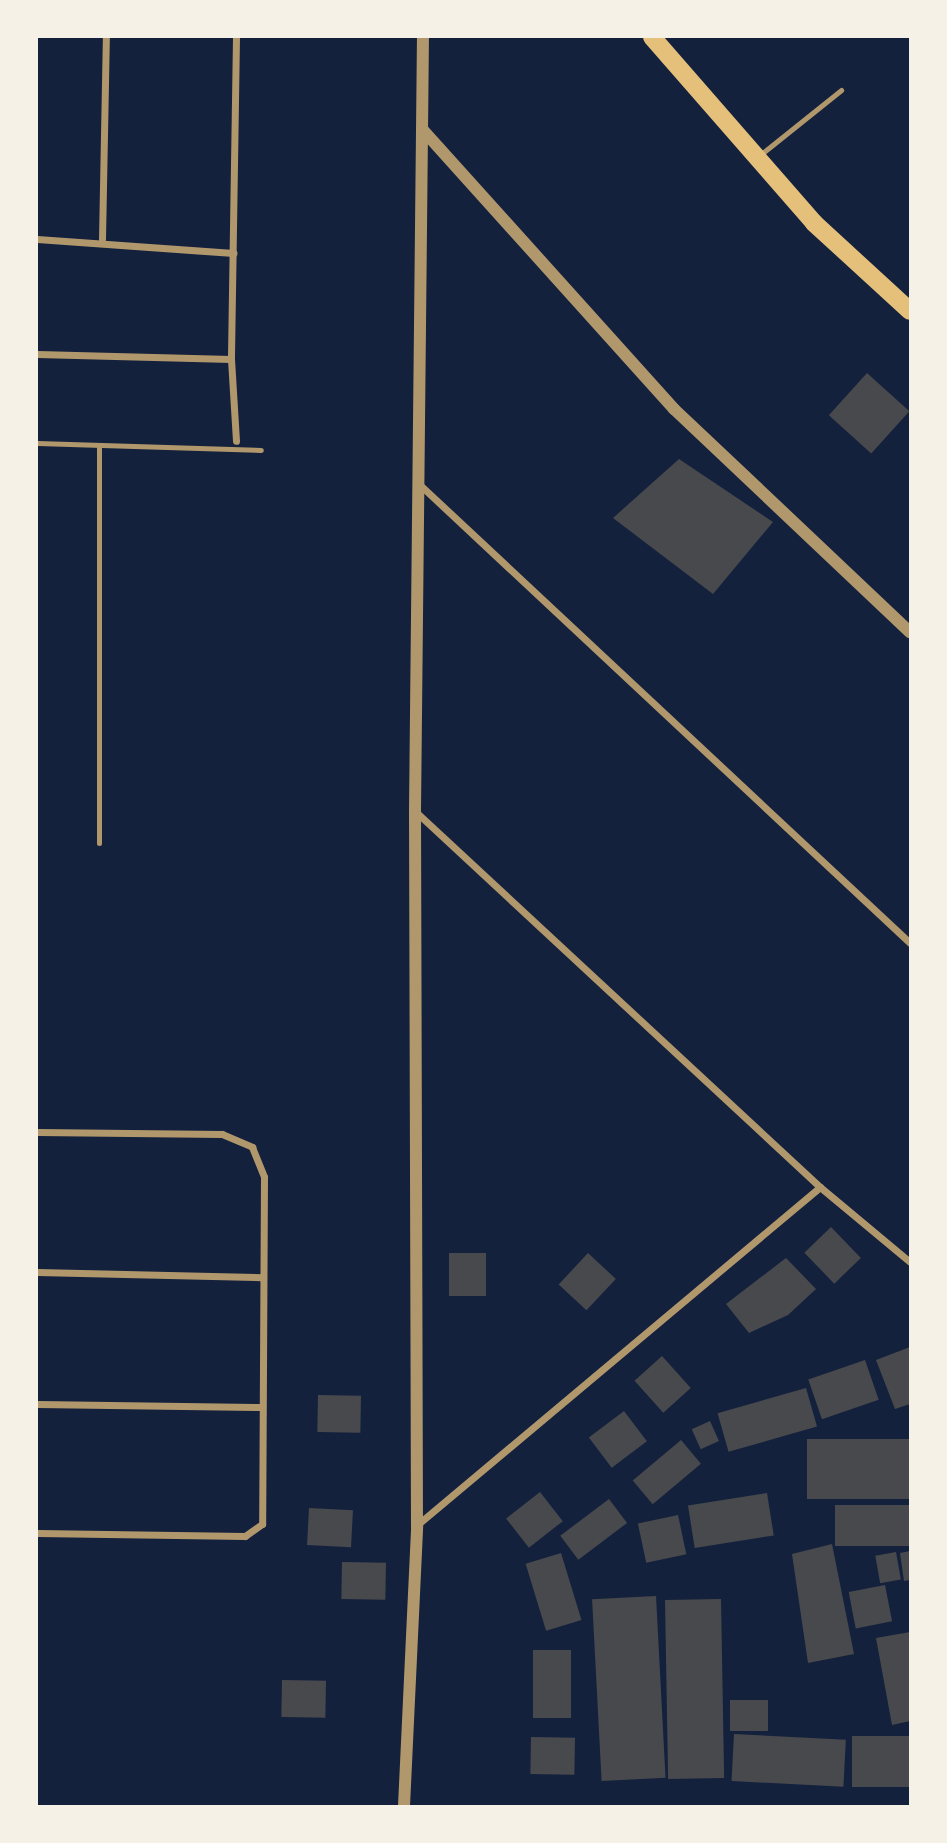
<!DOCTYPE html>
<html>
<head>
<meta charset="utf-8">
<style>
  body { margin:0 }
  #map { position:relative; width:947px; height:1843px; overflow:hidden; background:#14213d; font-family:"PT Sans",sans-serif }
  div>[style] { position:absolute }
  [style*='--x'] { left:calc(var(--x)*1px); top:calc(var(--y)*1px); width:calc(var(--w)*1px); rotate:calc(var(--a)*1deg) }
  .building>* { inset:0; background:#48494c; transform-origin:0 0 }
  .service>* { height:5px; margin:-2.5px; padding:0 2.5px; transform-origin:2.5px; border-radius:2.5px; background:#b1986c }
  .minor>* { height:7px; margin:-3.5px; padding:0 3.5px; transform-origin:3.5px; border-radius:3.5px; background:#b1986c }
  .tertiary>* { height:12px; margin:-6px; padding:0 6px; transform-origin:6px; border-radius:6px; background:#b1986c }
  .primary>* { height:18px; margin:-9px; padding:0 9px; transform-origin:9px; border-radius:9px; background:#e5c07b }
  span { translate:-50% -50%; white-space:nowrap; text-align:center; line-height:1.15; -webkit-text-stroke:7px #f6f1e7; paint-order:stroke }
  .frame { position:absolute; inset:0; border:38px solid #f6f1e7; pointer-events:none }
</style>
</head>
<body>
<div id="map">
  <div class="building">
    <div style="left:867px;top:373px;width:57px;height:57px;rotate:42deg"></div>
    <div style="clip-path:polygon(679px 459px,773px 522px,713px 594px,613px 518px)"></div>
    <div style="left:831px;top:1227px;width:43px;height:37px;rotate:46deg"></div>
    <div style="left:449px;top:1253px;width:37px;height:43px"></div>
    <div style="left:588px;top:1253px;width:38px;height:43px;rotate:43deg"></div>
    <div style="clip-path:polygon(786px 1258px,816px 1289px,788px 1315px,749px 1333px,726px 1304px)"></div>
    <div style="clip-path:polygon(910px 1347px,910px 1404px,895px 1409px,876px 1360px)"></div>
    <div style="left:662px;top:1356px;width:43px;height:37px;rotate:48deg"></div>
    <div style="left:865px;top:1360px;width:42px;height:60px;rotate:71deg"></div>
    <div style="left:806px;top:1388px;width:40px;height:92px;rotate:74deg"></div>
    <div style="left:318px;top:1395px;width:43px;height:37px;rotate:1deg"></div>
    <div style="left:624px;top:1411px;width:38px;height:44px;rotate:53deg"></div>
    <div style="left:710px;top:1421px;width:22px;height:20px;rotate:66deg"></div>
    <div style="left:910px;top:1439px;width:60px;height:103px;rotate:90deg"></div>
    <div style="left:681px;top:1440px;width:31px;height:63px;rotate:50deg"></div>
    <div style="left:540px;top:1492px;width:37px;height:43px;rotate:52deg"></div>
    <div style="left:767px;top:1493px;width:43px;height:80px;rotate:81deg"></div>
    <div style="left:609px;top:1499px;width:30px;height:61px;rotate:53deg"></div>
    <div style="left:910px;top:1505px;width:41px;height:75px;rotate:90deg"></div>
    <div style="left:309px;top:1508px;width:44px;height:37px;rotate:3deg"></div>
    <div style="left:678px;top:1515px;width:40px;height:41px;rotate:78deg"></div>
    <div style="clip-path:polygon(832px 1544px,854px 1654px,808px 1663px,792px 1554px)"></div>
    <div style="clip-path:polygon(910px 1551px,910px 1580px,904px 1581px,900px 1553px)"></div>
    <div style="left:896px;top:1552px;width:28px;height:21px;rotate:80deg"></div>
    <div style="left:561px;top:1553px;width:70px;height:37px;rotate:73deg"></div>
    <div style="left:342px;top:1562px;width:44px;height:37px;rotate:1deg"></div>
    <div style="left:885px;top:1585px;width:37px;height:37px;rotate:79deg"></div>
    <div style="left:656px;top:1596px;width:182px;height:64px;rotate:87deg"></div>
    <div style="left:721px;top:1599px;width:179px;height:56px;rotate:89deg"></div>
    <div style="clip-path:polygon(910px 1632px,910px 1721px,892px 1725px,876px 1638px)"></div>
    <div style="left:533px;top:1650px;width:38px;height:68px"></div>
    <div style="left:282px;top:1680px;width:44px;height:37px;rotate:1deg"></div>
    <div style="left:730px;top:1700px;width:38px;height:31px"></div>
    <div style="left:734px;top:1734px;width:112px;height:47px;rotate:3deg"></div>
    <div style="left:852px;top:1736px;width:58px;height:51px"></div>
    <div style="left:531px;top:1737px;width:44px;height:37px;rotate:1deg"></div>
  </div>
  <div class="service">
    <div style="--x:760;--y:155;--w:104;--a:-38.7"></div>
    <div style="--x:37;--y:443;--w:224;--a:1.8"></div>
    <div style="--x:99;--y:843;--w:398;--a:-90"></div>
  </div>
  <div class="minor">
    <div style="--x:236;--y:37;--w:322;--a:90.9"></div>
    <div style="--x:231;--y:359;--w:82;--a:86.5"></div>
    <div style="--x:37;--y:239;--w:197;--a:4.1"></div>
    <div style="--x:102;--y:239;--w:202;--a:-88.9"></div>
    <div style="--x:37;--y:354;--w:194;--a:1.5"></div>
    <div style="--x:419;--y:484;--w:672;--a:43.07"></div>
    <div style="--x:416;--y:812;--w:551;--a:42.87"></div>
    <div style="--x:820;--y:1187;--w:117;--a:39.8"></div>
    <div style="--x:37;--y:1132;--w:185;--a:0.6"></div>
    <div style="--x:222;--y:1134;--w:33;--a:23"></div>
    <div style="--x:252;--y:1147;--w:32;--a:68"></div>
    <div style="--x:264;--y:1177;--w:347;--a:90.3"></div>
    <div style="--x:262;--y:1524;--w:21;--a:145"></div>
    <div style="--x:245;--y:1536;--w:208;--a:-179.2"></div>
    <div style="--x:37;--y:1272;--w:226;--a:1.3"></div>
    <div style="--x:37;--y:1404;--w:223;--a:0.8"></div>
    <div style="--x:417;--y:1525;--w:526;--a:-39.99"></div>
  </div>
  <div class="tertiary">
    <div style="--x:422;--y:129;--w:377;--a:48"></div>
    <div style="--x:674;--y:409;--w:325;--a:43.4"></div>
    <div style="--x:404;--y:1806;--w:280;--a:-87.3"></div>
    <div style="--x:417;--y:1526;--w:715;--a:-90.16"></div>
    <div style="--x:415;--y:811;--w:774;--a:-89.41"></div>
  </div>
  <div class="primary">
    <div style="--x:652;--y:37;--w:247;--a:48.9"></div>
    <div style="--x:814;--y:223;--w:130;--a:42.5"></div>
  </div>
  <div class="frame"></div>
</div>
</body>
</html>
